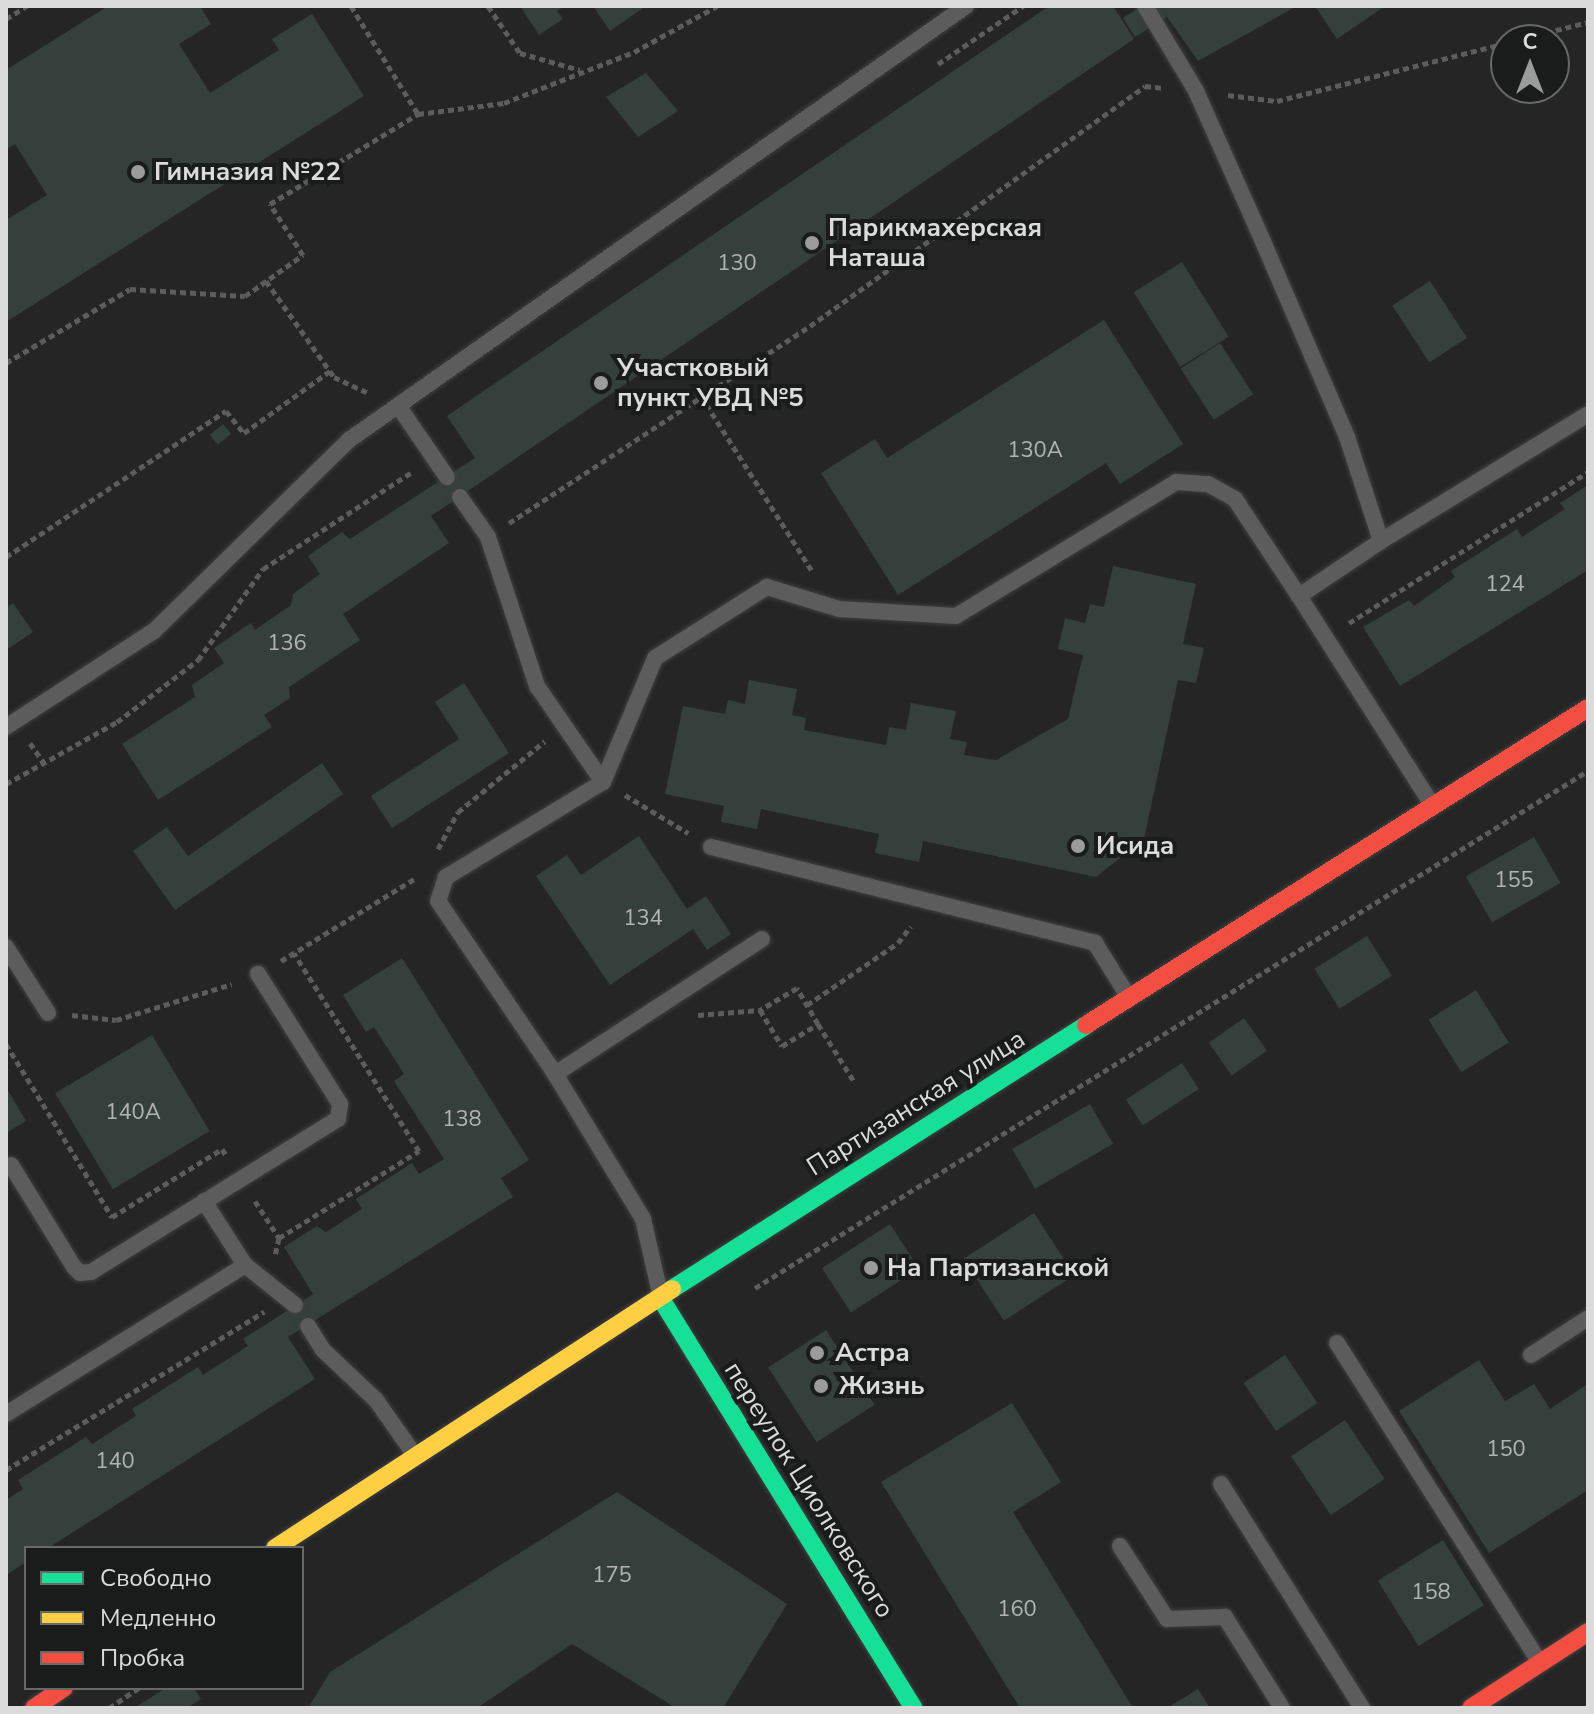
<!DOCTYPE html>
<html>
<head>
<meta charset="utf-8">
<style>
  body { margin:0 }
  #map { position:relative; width:1594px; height:1714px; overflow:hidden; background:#242524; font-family:"Nunito Sans",sans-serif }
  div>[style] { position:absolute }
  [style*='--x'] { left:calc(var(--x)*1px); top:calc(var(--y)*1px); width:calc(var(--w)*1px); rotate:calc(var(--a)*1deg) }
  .building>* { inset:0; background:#35403c; transform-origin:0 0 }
  .path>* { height:5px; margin-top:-2.5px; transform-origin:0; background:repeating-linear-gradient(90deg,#5b5c5b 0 6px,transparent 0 10px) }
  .roads { filter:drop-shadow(0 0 2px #3e3f3f) drop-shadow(0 0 2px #3e3f3f) }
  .lane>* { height:16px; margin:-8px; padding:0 8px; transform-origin:8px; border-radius:8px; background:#5b5c5b }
  .fast>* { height:18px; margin:-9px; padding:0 9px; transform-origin:9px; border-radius:9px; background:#16e098 }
  .slow>* { height:18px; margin:-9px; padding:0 9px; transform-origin:9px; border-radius:9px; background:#ffcf43 }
  .jam>* { height:18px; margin:-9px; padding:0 9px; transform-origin:9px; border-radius:9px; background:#f24e42 }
  .dots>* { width:22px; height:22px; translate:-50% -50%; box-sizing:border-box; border:4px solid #1a1c1b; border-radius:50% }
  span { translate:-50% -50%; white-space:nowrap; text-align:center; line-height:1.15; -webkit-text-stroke:8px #1a1c1b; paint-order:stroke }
  .number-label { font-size:22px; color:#b1b4b2 }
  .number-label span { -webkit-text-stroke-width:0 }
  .poi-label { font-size:26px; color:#dadbda; font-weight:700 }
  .left { translate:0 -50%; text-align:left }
  .street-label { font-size:26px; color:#dadbda }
  .frame { position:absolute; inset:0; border:8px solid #dadbda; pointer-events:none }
  .legend { position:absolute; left:24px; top:1546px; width:280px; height:144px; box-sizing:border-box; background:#1a1c1b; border:2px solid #676867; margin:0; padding:10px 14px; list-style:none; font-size:24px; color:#dadbda }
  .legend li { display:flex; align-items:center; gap:16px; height:40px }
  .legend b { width:40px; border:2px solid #676867 }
  .north { position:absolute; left:1490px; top:24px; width:80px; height:80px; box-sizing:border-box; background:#1a1c1b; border:2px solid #676867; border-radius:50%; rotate:0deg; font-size:22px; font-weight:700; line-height:32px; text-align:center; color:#dadbda }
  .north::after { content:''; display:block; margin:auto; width:28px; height:36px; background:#9a9b9a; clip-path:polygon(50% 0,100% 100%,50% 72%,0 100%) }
</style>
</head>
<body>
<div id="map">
  <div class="building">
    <div style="clip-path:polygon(108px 6px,200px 6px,211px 24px,179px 44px,210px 93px,279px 50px,272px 39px,312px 14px,364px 96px,6px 322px,6px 220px,47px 195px,15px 144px,6px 150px,6px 70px)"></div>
    <div style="clip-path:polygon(520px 6px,564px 6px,557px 11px,563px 19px,539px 35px)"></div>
    <div style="clip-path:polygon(593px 6px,646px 6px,610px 31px)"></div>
    <div style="clip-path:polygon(1049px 6px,1113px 6px,1134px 39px,431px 516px,449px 543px,343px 614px,360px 640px,289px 687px,290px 698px,264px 715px,272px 727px,158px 800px,122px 744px,195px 697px,192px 685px,224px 663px,214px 648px,251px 623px,255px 630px,291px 605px,293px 594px,320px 574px,308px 556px,342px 532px,350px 539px,475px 458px,447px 416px)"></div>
    <div style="clip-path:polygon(1142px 6px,1297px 6px,1198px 61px,1167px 17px,1135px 37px,1123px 18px)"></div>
    <div style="clip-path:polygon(1315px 6px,1385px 6px,1337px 39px)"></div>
    <div style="clip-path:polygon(646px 73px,678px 111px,638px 137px,606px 97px)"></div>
    <div style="left:1182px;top:262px;width:88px;height:57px;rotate:58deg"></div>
    <div style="left:1430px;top:281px;width:68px;height:45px;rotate:57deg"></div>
    <div style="clip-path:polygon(1104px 320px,1183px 444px,1120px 484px,1106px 463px,898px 595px,821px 473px,875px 439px,887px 458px)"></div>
    <div style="left:1220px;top:343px;width:61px;height:47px;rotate:57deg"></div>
    <div style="left:223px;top:424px;width:13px;height:17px;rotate:51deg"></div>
    <div style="clip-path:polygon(1588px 485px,1588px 570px,1400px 686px,1363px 627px,1409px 600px,1414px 606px,1455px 577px,1451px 571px,1517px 529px,1522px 537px,1565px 509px,1560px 503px)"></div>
    <div style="clip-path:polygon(1113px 566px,1196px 584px,1183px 644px,1204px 648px,1196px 683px,1178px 680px,1144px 839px,1096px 877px,923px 841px,919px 862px,875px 853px,879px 834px,761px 809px,757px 829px,721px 822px,724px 806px,665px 794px,683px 706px,725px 714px,728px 700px,745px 704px,749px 680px,797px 689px,792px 715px,806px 718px,804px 730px,886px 745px,889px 727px,906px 730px,911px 703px,956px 711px,950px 739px,967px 742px,964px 755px,996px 760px,1068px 719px,1083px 655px,1058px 649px,1065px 618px,1085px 623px,1090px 604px,1104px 607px)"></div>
    <div style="clip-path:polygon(13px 603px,33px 632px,6px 650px,6px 608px)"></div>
    <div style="clip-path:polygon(464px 683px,509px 753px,392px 828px,371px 796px,459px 739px,435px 702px)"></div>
    <div style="clip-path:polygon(322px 763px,343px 794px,175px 910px,133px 851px,167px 827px,188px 856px)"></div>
    <div style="clip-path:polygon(639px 836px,687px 909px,706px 896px,731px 934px,707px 950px,693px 929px,610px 985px,536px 876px,567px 855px,581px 875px)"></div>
    <div style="left:1534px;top:837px;width:53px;height:79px;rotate:60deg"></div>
    <div style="left:1367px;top:936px;width:47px;height:62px;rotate:58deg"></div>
    <div style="clip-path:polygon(402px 958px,529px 1160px,501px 1178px,513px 1197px,288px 1337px,315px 1379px,48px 1548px,26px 1548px,26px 1562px,6px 1575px,6px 1500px,23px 1489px,18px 1480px,86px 1437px,92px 1444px,136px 1416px,132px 1409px,198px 1367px,203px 1375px,248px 1346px,243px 1339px,313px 1294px,284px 1247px,317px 1226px,326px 1232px,362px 1209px,356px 1199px,412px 1163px,419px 1174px,444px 1159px,394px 1081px,404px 1074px,374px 1027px,366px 1032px,343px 995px)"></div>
    <div style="left:1476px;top:990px;width:62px;height:56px;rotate:58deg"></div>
    <div style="left:1244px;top:1018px;width:40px;height:43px;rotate:55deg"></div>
    <div style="left:152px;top:1035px;width:112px;height:113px;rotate:59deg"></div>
    <div style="left:1182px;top:1063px;width:31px;height:67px;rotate:57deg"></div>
    <div style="clip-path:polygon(6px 1087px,26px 1121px,6px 1133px)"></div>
    <div style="left:1090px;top:1104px;width:46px;height:90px;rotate:60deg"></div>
    <div style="left:1034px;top:1213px;width:74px;height:84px;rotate:57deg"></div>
    <div style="left:890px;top:1224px;width:53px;height:81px;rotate:57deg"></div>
    <div style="left:826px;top:1330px;width:89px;height:69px;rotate:57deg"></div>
    <div style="left:1285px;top:1355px;width:58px;height:50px;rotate:56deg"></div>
    <div style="clip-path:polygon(1479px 1360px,1505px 1401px,1534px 1384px,1550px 1409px,1588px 1384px,1588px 1490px,1489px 1553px,1399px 1411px)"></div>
    <div style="clip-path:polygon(1012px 1403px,1061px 1482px,1013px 1512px,1133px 1708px,1020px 1708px,881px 1482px)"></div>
    <div style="left:1345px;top:1420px;width:71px;height:65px;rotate:56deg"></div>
    <div style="clip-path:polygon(617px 1492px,787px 1604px,723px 1708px,676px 1708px,572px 1644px,477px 1708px,308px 1708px,330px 1672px)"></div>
    <div style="left:1443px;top:1540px;width:77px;height:77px;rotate:58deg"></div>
    <div style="clip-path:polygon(166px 1688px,194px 1688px,201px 1699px,187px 1708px,134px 1708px)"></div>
    <div style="clip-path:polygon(1198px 1689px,1210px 1708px,1167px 1708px)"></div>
  </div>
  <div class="path">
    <div style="--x:351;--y:6;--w:127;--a:58.2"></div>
    <div style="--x:418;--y:114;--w:87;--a:-7.3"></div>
    <div style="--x:504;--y:103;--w:140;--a:-21.4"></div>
    <div style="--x:634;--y:52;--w:95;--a:-29"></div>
    <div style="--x:488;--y:6;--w:57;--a:55.8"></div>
    <div style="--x:520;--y:53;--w:62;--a:15.8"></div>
    <div style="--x:6;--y:19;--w:25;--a:-32"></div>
    <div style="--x:1517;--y:40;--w:73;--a:-14.2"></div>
    <div style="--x:938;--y:64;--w:103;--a:-34.3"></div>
    <div style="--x:1228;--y:95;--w:49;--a:7"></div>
    <div style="--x:1277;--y:101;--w:236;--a:-14.2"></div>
    <div style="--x:266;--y:281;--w:118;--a:54.7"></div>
    <div style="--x:334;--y:377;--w:38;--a:25"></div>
    <div style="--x:6;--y:363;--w:144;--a:-30.8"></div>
    <div style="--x:130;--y:289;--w:115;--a:3.5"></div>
    <div style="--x:245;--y:296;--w:71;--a:-35.3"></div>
    <div style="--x:303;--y:255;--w:61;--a:-122.9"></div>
    <div style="--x:270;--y:204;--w:173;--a:-31.3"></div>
    <div style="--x:701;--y:396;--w:207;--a:57.6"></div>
    <div style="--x:509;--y:523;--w:360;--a:-33.2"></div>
    <div style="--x:810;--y:326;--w:412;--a:-35.6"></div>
    <div style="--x:1145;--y:86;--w:18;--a:6"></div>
    <div style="--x:6;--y:557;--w:264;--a:-33.6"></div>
    <div style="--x:226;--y:411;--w:28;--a:51"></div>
    <div style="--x:244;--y:433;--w:106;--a:-35.8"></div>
    <div style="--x:1349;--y:623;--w:283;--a:-32.3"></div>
    <div style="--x:30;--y:743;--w:24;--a:55"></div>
    <div style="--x:6;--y:784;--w:127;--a:-29.2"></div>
    <div style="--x:117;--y:722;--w:102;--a:-37.4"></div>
    <div style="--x:198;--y:660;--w:112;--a:-54.5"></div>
    <div style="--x:263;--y:569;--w:178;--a:-33.1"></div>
    <div style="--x:625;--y:795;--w:74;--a:31.1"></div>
    <div style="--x:438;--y:849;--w:42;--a:-61.6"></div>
    <div style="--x:458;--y:812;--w:112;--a:-39.2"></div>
    <div style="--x:281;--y:961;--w:158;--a:-31.6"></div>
    <div style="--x:807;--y:1005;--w:110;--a:-34.3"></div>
    <div style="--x:898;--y:943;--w:21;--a:-53"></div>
    <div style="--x:72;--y:1015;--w:44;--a:6.5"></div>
    <div style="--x:116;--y:1020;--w:121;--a:-17.2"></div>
    <div style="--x:698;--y:1015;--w:62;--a:-4.6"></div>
    <div style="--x:760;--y:1010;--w:42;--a:58.6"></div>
    <div style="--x:782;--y:1046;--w:42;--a:-31.4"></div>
    <div style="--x:818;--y:1024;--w:42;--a:-120.3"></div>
    <div style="--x:797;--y:988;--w:43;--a:149.3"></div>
    <div style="--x:818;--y:1024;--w:70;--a:57.9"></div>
    <div style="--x:6;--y:1044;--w:203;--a:58.5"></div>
    <div style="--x:112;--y:1217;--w:129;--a:-31.7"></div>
    <div style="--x:222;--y:1149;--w:7;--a:56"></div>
    <div style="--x:255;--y:1201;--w:44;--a:57"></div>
    <div style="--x:279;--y:1238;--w:17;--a:103"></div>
    <div style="--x:279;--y:1238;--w:165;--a:-31.9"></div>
    <div style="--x:419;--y:1151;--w:234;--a:-122.3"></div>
    <div style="--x:755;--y:1288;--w:978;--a:-31.84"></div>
    <div style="--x:6;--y:1470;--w:303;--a:-31.5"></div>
    <div style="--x:109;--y:1708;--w:36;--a:-34"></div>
  </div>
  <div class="roads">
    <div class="lane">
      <div style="--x:1145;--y:6;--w:99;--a:59"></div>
      <div style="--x:1196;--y:91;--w:167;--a:66"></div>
      <div style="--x:1264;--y:244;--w:210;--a:66.7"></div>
      <div style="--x:1347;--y:437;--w:109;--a:71.9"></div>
      <div style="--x:1381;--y:541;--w:99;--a:146.1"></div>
      <div style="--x:1299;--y:596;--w:248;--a:57.5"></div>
      <div style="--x:399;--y:407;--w:85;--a:55.6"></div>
      <div style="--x:460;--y:497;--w:49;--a:55"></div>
      <div style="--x:488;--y:537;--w:157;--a:71.8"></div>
      <div style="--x:537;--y:686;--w:116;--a:55.5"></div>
      <div style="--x:603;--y:782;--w:184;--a:148.8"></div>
      <div style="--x:446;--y:877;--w:25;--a:108"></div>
      <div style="--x:438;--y:901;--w:209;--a:55.9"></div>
      <div style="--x:555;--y:1074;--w:170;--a:58.7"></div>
      <div style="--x:643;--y:1219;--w:76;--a:77.1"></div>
      <div style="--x:1381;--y:541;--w:243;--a:-31.5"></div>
      <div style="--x:6;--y:727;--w:176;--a:-33"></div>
      <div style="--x:154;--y:631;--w:273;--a:-44.4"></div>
      <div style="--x:349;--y:440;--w:754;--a:-35.12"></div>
      <div style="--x:603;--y:782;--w:134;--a:-67.2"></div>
      <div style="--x:655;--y:658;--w:133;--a:-32.4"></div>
      <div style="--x:767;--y:587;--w:75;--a:17"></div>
      <div style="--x:839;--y:609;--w:117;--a:3.4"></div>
      <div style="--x:956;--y:616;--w:258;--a:-31.3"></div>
      <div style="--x:1176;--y:482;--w:32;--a:4"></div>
      <div style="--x:1208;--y:484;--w:31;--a:29"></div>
      <div style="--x:1235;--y:499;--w:116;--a:56.6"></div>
      <div style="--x:711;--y:847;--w:396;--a:14"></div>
      <div style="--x:1095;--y:943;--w:62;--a:58.1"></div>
      <div style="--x:6;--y:947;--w:78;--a:57.5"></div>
      <div style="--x:555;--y:1074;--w:247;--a:-33.1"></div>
      <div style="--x:11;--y:1165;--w:120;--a:58.3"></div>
      <div style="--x:74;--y:1267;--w:8;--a:45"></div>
      <div style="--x:80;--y:1273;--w:11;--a:-5"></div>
      <div style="--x:91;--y:1272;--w:291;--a:-31.8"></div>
      <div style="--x:338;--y:1119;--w:15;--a:-82"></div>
      <div style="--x:340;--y:1104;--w:154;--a:-122.2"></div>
      <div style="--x:204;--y:1201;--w:76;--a:57.4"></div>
      <div style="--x:308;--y:1326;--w:28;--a:58"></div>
      <div style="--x:323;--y:1350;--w:73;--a:43.3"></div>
      <div style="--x:376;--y:1400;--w:66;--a:54.9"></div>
      <div style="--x:1337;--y:1343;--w:377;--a:57.6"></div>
      <div style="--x:1531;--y:1355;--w:68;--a:-33"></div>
      <div style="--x:6;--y:1414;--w:282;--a:-31.9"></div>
      <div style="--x:245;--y:1265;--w:64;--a:38.7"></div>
      <div style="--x:1221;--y:1484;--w:265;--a:57.8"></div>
      <div style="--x:1120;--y:1546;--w:87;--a:57.2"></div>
      <div style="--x:1167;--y:1619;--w:58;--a:-2"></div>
      <div style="--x:1225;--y:1617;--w:107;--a:57.9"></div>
    </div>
    <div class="fast">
      <div style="--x:672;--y:1289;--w:491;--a:-32.5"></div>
      <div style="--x:661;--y:1299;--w:481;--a:58.3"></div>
    </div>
    <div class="slow">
      <div style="--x:275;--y:1548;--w:474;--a:-33.1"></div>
    </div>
    <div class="jam">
      <div style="--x:1086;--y:1025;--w:594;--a:-32.27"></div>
      <div style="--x:34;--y:1708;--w:36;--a:-34"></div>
      <div style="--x:1471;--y:1708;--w:140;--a:-33"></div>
    </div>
  </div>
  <div class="dots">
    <div style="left:138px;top:172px;background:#9a9b9a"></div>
    <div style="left:812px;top:243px;background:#9a9b9a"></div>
    <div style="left:601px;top:383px;background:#9a9b9a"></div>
    <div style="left:1078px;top:846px;background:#9a9b9a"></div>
    <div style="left:871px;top:1268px;background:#9a9b9a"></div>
    <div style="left:817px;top:1353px;background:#9a9b9a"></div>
    <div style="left:821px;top:1386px;background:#9a9b9a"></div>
  </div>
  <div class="number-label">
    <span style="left:737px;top:264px">130</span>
    <span style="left:1035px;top:451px">130А</span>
    <span style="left:1505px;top:585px">124</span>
    <span style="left:287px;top:644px">136</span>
    <span style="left:1514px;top:881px">155</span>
    <span style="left:643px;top:919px">134</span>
    <span style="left:133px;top:1113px">140А</span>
    <span style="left:462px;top:1120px">138</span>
    <span style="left:1506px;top:1450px">150</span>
    <span style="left:115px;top:1462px">140</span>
    <span style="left:612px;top:1576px">175</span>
    <span style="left:1431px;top:1593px">158</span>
    <span style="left:1017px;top:1610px">160</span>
  </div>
  <div class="poi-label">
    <span class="left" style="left:154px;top:172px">Гимназия №22</span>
    <span class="left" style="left:828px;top:243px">Парикмахерская<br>Наташа</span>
    <span class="left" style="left:617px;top:383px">Участковый<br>пункт УВД №5</span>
    <span class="left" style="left:1096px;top:846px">Исида</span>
    <span class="left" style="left:887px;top:1268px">На Партизанской</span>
    <span class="left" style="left:835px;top:1353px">Астра</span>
    <span class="left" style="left:839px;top:1386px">Жизнь</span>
  </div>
  <div class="street-label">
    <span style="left:916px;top:1103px;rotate:-32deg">Партизанская улица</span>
    <span style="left:809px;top:1490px;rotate:58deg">переулок Циолковского</span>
  </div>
  <div class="frame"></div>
  <ul class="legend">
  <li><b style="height:10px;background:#16e098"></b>Свободно</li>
  <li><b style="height:10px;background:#ffcf43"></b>Медленно</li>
  <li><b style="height:10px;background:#f24e42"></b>Пробка</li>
  </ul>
  <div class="north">С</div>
</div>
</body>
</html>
